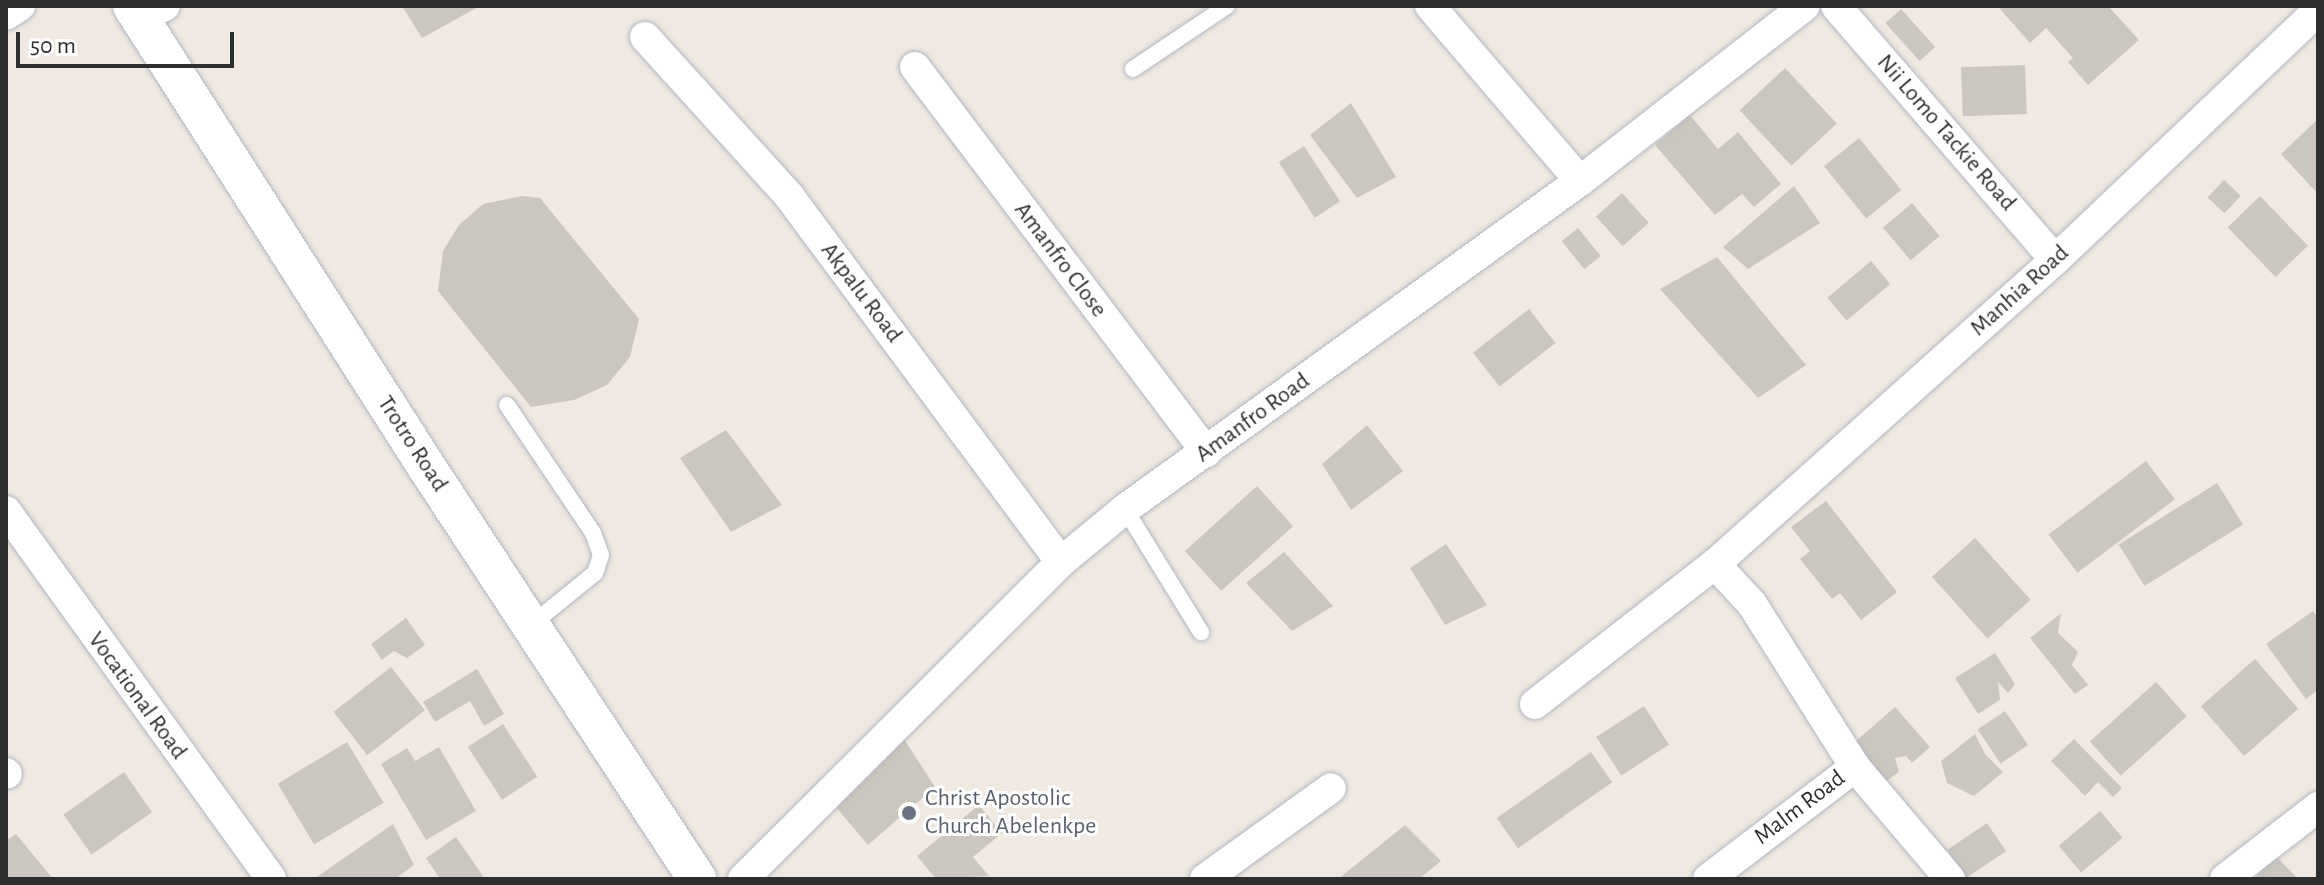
<!DOCTYPE html>
<html>
<head>
<meta charset="utf-8">
<style>
  body { margin:0 }
  #map { position:relative; width:2324px; height:885px; overflow:hidden; background:#efe9e1; font-family:"Alegreya Sans",sans-serif }
  div>[style] { position:absolute }
  [style*='--x'] { left:calc(var(--x)*1px); top:calc(var(--y)*1px); width:calc(var(--w)*1px); rotate:calc(var(--a)*1deg) }
  .building>* { inset:0; background:#cbc7bf; transform-origin:0 0 }
  .roads { filter:drop-shadow(0 0 2px #b4b7c1) drop-shadow(0 0 2px #b4b7c1) }
  .service>* { height:16px; margin:-8px; padding:0 8px; transform-origin:8px; border-radius:8px; background:#fff }
  .minor>* { height:30px; margin:-15px; padding:0 15px; transform-origin:15px; border-radius:15px; background:#fff }
  .tertiary>* { height:38px; margin:-19px; padding:0 19px; transform-origin:19px; border-radius:19px; background:#fff }
  .dots>* { width:22px; height:22px; translate:-50% -50%; box-sizing:border-box; border:4px solid #fff; border-radius:50% }
  span { translate:-50% -50%; white-space:nowrap; text-align:center; line-height:1.15; -webkit-text-stroke:6px #fff; paint-order:stroke }
  .street-label { font-size:24px; color:#2e2e2e }
  .worship-label { font-size:24px; color:#5b616d }
  .left { translate:0 -50%; text-align:left }
  .frame { position:absolute; inset:0; border:8px solid #2e2e2e; pointer-events:none }
  .scale { position:absolute; left:16px; top:32px; width:218px; height:36px; box-sizing:border-box; border:4px solid #2e2e2e; border-top:0; padding-left:10px; font-size:24px; line-height:28px; white-space:nowrap; color:#2e2e2e; -webkit-text-stroke:6px #fff; paint-order:stroke }
</style>
</head>
<body>
<div id="map">
  <div class="building">
    <div style="clip-path:polygon(402px 6px,480px 6px,422px 38px)"></div>
    <div style="clip-path:polygon(2003px 6px,2108px 6px,2139px 40px,2088px 85px,2068px 62px,2073px 58px,2046px 28px,2030px 43px,2000px 9px)"></div>
    <div style="left:1901px;top:9px;width:51px;height:21px;rotate:48deg"></div>
    <div style="left:2025px;top:65px;width:49px;height:64px;rotate:88deg"></div>
    <div style="left:1785px;top:68px;width:76px;height:62px;rotate:47deg"></div>
    <div style="clip-path:polygon(1351px 103px,1396px 177px,1357px 198px,1310px 135px)"></div>
    <div style="clip-path:polygon(1690px 115px,1718px 149px,1738px 132px,1781px 184px,1754px 207px,1742px 194px,1715px 215px,1655px 145px)"></div>
    <div style="clip-path:polygon(2318px 119px,2318px 194px,2281px 154px)"></div>
    <div style="left:1859px;top:138px;width:67px;height:45px;rotate:51deg"></div>
    <div style="left:1304px;top:146px;width:66px;height:30px;rotate:57deg"></div>
    <div style="left:2224px;top:180px;width:23px;height:24px;rotate:43deg"></div>
    <div style="clip-path:polygon(1794px 186px,1820px 223px,1748px 269px,1723px 247px)"></div>
    <div style="left:1622px;top:193px;width:40px;height:35px;rotate:48deg"></div>
    <div style="clip-path:polygon(522px 196px,540px 198px,639px 319px,630px 357px,607px 385px,574px 400px,531px 407px,438px 291px,443px 251px,459px 225px,483px 204px)"></div>
    <div style="left:2260px;top:196px;width:69px;height:45px;rotate:46deg"></div>
    <div style="left:1912px;top:203px;width:43px;height:38px;rotate:50deg"></div>
    <div style="left:1578px;top:228px;width:36px;height:21px;rotate:51deg"></div>
    <div style="clip-path:polygon(1717px 257px,1806px 365px,1758px 398px,1660px 289px)"></div>
    <div style="left:1871px;top:261px;width:30px;height:57px;rotate:50deg"></div>
    <div style="left:1529px;top:309px;width:43px;height:71px;rotate:52deg"></div>
    <div style="clip-path:polygon(1367px 425px,1403px 471px,1351px 510px,1322px 464px)"></div>
    <div style="clip-path:polygon(726px 430px,782px 505px,731px 532px,680px 458px)"></div>
    <div style="left:2146px;top:461px;width:48px;height:122px;rotate:53deg"></div>
    <div style="left:2217px;top:483px;width:49px;height:116px;rotate:58deg"></div>
    <div style="left:1257px;top:486px;width:54px;height:97px;rotate:48deg"></div>
    <div style="clip-path:polygon(1826px 501px,1897px 592px,1861px 620px,1840px 593px,1832px 599px,1800px 559px,1810px 551px,1791px 527px)"></div>
    <div style="left:1975px;top:538px;width:83px;height:58px;rotate:48deg"></div>
    <div style="clip-path:polygon(1446px 544px,1487px 605px,1445px 625px,1410px 568px)"></div>
    <div style="clip-path:polygon(1284px 552px,1333px 606px,1292px 631px,1246px 583px)"></div>
    <div style="clip-path:polygon(2313px 611px,2318px 618px,2318px 690px,2306px 699px,2266px 644px)"></div>
    <div style="clip-path:polygon(2061px 613px,2058px 633px,2078px 652px,2072px 665px,2088px 685px,2075px 694px,2030px 638px)"></div>
    <div style="clip-path:polygon(406px 618px,425px 645px,407px 658px,394px 651px,382px 660px,371px 644px)"></div>
    <div style="clip-path:polygon(1995px 653px,2015px 684px,2008px 693px,1998px 682px,2000px 700px,1978px 714px,1955px 678px)"></div>
    <div style="left:2255px;top:659px;width:66px;height:72px;rotate:49deg"></div>
    <div style="left:391px;top:667px;width:55px;height:73px;rotate:52deg"></div>
    <div style="clip-path:polygon(477px 669px,504px 714px,484px 726px,470px 701px,435px 722px,423px 702px)"></div>
    <div style="left:2156px;top:682px;width:46px;height:89px;rotate:48deg"></div>
    <div style="left:1644px;top:706px;width:46px;height:57px;rotate:57deg"></div>
    <div style="clip-path:polygon(1895px 707px,1930px 747px,1912px 763px,1906px 756px,1895px 758px,1899px 772px,1885px 782px,1848px 748px)"></div>
    <div style="left:2005px;top:711px;width:41px;height:33px;rotate:56deg"></div>
    <div style="left:503px;top:724px;width:63px;height:42px;rotate:57deg"></div>
    <div style="clip-path:polygon(1975px 734px,1985px 754px,2003px 772px,1974px 796px,1947px 783px,1941px 761px)"></div>
    <div style="clip-path:polygon(902px 736px,935px 787px,868px 845px,834px 805px)"></div>
    <div style="clip-path:polygon(2074px 739px,2122px 788px,2113px 797px,2098px 782px,2085px 796px,2051px 761px)"></div>
    <div style="left:347px;top:742px;width:71px;height:81px;rotate:59deg"></div>
    <div style="clip-path:polygon(439px 747px,476px 811px,426px 840px,381px 764px,407px 748px,415px 761px)"></div>
    <div style="left:1591px;top:752px;width:37px;height:115px;rotate:55deg"></div>
    <div style="left:124px;top:772px;width:49px;height:74px;rotate:55deg"></div>
    <div style="clip-path:polygon(979px 805px,1002px 833px,973px 857px,989px 876px,936px 879px,917px 856px)"></div>
    <div style="left:2100px;top:811px;width:35px;height:54px;rotate:50deg"></div>
    <div style="left:1987px;top:823px;width:34px;height:48px;rotate:56deg"></div>
    <div style="clip-path:polygon(393px 824px,414px 865px,395px 879px,314px 879px)"></div>
    <div style="clip-path:polygon(1405px 825px,1441px 861px,1419px 879px,1338px 879px)"></div>
    <div style="clip-path:polygon(16px 834px,53px 879px,6px 879px,6px 841px)"></div>
    <div style="clip-path:polygon(456px 837px,485px 879px,440px 879px,426px 858px)"></div>
    <div style="clip-path:polygon(2276px 856px,2298px 879px,2254px 879px)"></div>
  </div>
  <div class="roads">
    <div class="service">
      <div style="--x:1133;--y:69;--w:113;--a:-33.8"></div>
      <div style="--x:507;--y:405;--w:154;--a:56.1"></div>
      <div style="--x:593;--y:533;--w:23;--a:70"></div>
      <div style="--x:601;--y:555;--w:19;--a:108"></div>
      <div style="--x:595;--y:573;--w:82;--a:140.9"></div>
      <div style="--x:1125;--y:509;--w:145;--a:58.3"></div>
    </div>
    <div class="minor">
      <div style="--x:1430;--y:6;--w:230;--a:49.4"></div>
      <div style="--x:1836;--y:6;--w:335;--a:49.2"></div>
      <div style="--x:6;--y:15;--w:17;--a:-33"></div>
      <div style="--x:140;--y:17;--w:27;--a:-24"></div>
      <div style="--x:645;--y:37;--w:215;--a:47.8"></div>
      <div style="--x:789;--y:196;--w:456;--a:53.4"></div>
      <div style="--x:915;--y:67;--w:483;--a:52.9"></div>
      <div style="--x:6;--y:511;--w:453;--a:54.2"></div>
      <div style="--x:1715;--y:564;--w:54;--a:47.2"></div>
      <div style="--x:1752;--y:604;--w:193;--a:57.7"></div>
      <div style="--x:1855;--y:767;--w:147;--a:49.7"></div>
      <div style="--x:1535;--y:704;--w:228;--a:-37.9"></div>
      <div style="--x:1715;--y:564;--w:456;--a:-41.8"></div>
      <div style="--x:2055;--y:260;--w:363;--a:-43.5"></div>
      <div style="--x:6;--y:773;--w:1;--a:45"></div>
      <div style="--x:743;--y:879;--w:449;--a:-44.9"></div>
      <div style="--x:1061;--y:562;--w:83;--a:-39.6"></div>
      <div style="--x:1125;--y:509;--w:561;--a:-35.79"></div>
      <div style="--x:1580;--y:181;--w:285;--a:-37.9"></div>
      <div style="--x:1205;--y:879;--w:155;--a:-35.8"></div>
      <div style="--x:1708;--y:879;--w:185;--a:-37.3"></div>
      <div style="--x:2225;--y:879;--w:118;--a:-37.7"></div>
    </div>
    <div class="tertiary">
      <div style="--x:132;--y:6;--w:546;--a:57.42"></div>
      <div style="--x:426;--y:466;--w:494;--a:56.7"></div>
    </div>
  </div>
  <div class="dots">
    <div style="left:909px;top:813px;background:#6b7280"></div>
  </div>
  <div class="street-label">
    <span style="left:1946px;top:133px;rotate:49deg">Nii Lomo Tackie Road</span>
    <span style="left:1060px;top:260px;rotate:53deg">Amanfro Close</span>
    <span style="left:2020px;top:291px;rotate:-42deg">Manhia Road</span>
    <span style="left:861px;top:293px;rotate:53deg">Akpalu Road</span>
    <span style="left:1253px;top:418px;rotate:-36deg">Amanfro Road</span>
    <span style="left:412px;top:444px;rotate:57deg">Trotro Road</span>
    <span style="left:137px;top:696px;rotate:54deg">Vocational Road</span>
    <span style="left:1800px;top:808px;rotate:-37deg">Malm Road</span>
  </div>
  <div class="worship-label">
    <span class="left" style="left:925px;top:813px">Christ Apostolic<br>Church Abelenkpe</span>
  </div>
  <div class="frame"></div>
  <div class="scale">50 m</div>
</div>
</body>
</html>
